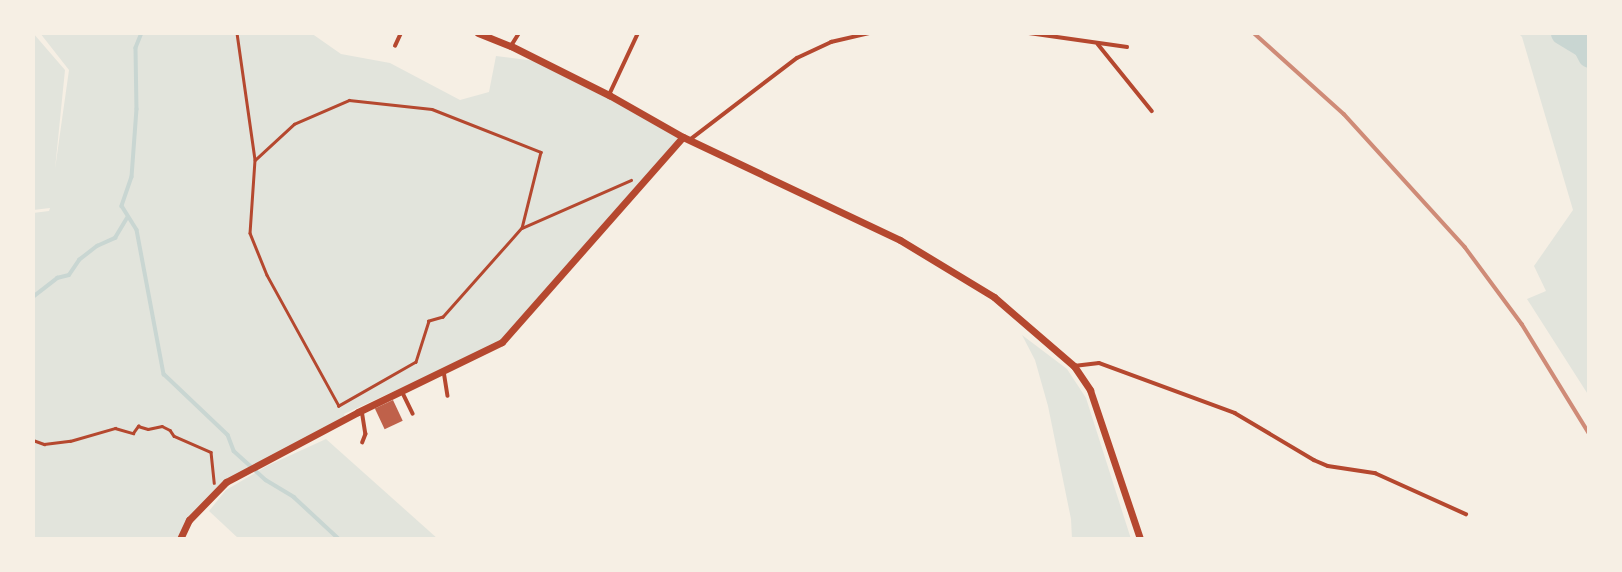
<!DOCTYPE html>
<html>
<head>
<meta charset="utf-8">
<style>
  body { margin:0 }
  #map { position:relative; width:1622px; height:572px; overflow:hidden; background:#f6efe4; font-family:"Alegreya Sans",sans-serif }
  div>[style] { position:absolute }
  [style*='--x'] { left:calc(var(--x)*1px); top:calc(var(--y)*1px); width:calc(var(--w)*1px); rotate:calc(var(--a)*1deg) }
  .green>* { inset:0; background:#e2e4dc }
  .stream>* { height:3.5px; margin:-1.75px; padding:0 1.75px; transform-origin:1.75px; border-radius:1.75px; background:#c9d6d2 }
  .river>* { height:23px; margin:-11.5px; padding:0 11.5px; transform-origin:11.5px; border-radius:11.5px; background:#c9d6d2 }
  .building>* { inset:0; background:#bf614a; transform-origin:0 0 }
  .path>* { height:2.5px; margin:-1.25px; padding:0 1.25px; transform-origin:1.25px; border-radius:1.25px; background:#b5482f }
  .service>* { height:3.5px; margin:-1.75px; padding:0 1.75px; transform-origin:1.75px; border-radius:1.75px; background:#b5482f }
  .minor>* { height:7px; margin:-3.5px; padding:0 3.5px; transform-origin:3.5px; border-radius:3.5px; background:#b5482f }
  .rail>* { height:3.5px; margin:-1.75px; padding:0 1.75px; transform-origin:1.75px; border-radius:1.75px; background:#cf8b77 }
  span { translate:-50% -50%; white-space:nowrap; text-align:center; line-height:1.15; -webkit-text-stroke:6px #f6efe4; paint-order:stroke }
  .frame { position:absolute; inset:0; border:35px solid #f6efe4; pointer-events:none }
</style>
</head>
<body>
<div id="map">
  <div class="green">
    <div style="clip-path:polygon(33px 33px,65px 70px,55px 169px,69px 70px,40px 33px,311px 33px,341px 54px,390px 63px,460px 100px,489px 92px,496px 56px,543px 62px,683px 137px,502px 342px,344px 414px,346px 418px,216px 489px,180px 539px,33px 539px,33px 213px,49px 211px,50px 208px,33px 210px)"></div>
    <div style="clip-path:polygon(1518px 33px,1589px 33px,1589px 396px,1527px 299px,1546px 291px,1534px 266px,1573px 210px,1522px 37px)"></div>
    <div style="clip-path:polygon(1022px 335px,1067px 369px,1086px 398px,1131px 539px,1072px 539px,1071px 519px,1048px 406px,1035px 360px)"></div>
    <div style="clip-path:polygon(326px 439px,438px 539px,239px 539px,209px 511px,226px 490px,267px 466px)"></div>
  </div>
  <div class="stream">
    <div style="--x:142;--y:33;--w:16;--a:112"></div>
    <div style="--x:136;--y:48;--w:61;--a:89.1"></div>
    <div style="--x:137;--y:109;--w:68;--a:94.2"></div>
    <div style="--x:132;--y:177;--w:31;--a:109"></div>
    <div style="--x:122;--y:206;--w:28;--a:58"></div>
    <div style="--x:137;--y:230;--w:147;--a:79.4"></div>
    <div style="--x:164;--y:374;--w:88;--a:43.6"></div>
    <div style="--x:228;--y:435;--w:17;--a:69"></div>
    <div style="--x:234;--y:451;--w:43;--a:42.2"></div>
    <div style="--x:266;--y:480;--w:33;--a:31"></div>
    <div style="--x:294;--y:497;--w:62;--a:43"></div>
    <div style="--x:33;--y:297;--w:31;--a:-38"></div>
    <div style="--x:57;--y:278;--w:12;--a:-14"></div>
    <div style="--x:69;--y:275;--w:18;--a:-56"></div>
    <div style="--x:79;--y:260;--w:23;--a:-38"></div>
    <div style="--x:97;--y:246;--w:20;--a:-24"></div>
    <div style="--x:115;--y:238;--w:23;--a:-59"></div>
  </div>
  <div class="river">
    <div style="--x:1562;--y:33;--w:26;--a:31"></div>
    <div style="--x:1584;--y:46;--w:11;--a:63"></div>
  </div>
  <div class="building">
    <div style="left:393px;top:400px;width:23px;height:20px;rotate:65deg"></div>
  </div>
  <div class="path">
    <div style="--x:237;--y:33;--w:128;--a:81.9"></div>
    <div style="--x:255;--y:160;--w:73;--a:93.9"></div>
    <div style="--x:250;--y:233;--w:45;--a:68"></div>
    <div style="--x:267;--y:275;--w:149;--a:61.2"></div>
    <div style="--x:255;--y:160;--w:53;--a:-42.7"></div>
    <div style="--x:294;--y:124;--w:60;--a:-23.6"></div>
    <div style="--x:349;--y:100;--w:83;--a:6.2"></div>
    <div style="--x:432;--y:109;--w:117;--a:21.5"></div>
    <div style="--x:541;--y:152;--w:78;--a:104"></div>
    <div style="--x:522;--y:228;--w:119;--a:131.6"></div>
    <div style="--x:443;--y:317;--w:15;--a:164"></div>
    <div style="--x:429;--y:321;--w:43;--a:107.6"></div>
    <div style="--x:416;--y:362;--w:89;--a:150.3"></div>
    <div style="--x:522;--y:228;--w:119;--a:-23.8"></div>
    <div style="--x:33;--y:440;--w:12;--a:20"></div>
    <div style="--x:44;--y:444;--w:26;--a:-7"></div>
    <div style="--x:70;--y:441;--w:47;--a:-16.1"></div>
    <div style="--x:115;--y:428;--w:19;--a:16"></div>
    <div style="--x:133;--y:433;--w:9;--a:-54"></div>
    <div style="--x:138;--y:426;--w:10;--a:17"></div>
    <div style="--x:148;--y:429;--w:14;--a:-12"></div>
    <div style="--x:162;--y:426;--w:9;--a:27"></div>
    <div style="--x:170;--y:430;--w:7;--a:56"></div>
    <div style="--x:174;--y:436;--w:40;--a:23.4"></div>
    <div style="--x:211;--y:452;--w:31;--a:84"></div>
  </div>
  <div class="service">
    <div style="--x:1029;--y:33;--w:99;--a:8.1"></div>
    <div style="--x:1098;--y:44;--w:86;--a:51.1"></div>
    <div style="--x:395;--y:46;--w:14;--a:-65"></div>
    <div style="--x:511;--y:46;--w:15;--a:-58"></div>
    <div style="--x:609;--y:95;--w:68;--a:-64.9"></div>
    <div style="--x:691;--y:139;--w:133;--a:-37.4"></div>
    <div style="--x:797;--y:58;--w:38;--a:-25"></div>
    <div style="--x:831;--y:42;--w:40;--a:-13"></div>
    <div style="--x:1074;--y:366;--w:25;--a:-7"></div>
    <div style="--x:1099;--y:363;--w:145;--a:20.2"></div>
    <div style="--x:1235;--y:413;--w:92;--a:30.7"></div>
    <div style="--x:1314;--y:460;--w:15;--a:23"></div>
    <div style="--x:1328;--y:466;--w:48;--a:8.5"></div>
    <div style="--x:1375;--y:473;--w:100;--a:24.3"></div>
    <div style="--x:444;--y:371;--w:25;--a:81"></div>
    <div style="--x:402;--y:391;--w:25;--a:64"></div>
    <div style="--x:362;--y:410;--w:24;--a:81"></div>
    <div style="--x:366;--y:434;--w:9;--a:111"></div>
  </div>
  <div class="minor">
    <div style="--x:478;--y:33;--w:35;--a:22"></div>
    <div style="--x:511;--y:46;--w:110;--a:26.6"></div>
    <div style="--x:609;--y:95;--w:85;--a:29.6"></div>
    <div style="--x:683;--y:137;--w:240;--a:25.4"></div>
    <div style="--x:900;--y:240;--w:110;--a:31.2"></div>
    <div style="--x:994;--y:297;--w:106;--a:40.8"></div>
    <div style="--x:1074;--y:366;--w:29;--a:56"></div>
    <div style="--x:1090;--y:390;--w:157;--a:71.4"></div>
    <div style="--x:180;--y:539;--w:21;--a:-65"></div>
    <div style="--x:189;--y:520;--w:53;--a:-45.8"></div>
    <div style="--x:226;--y:482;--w:149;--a:-27.9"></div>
    <div style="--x:358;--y:412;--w:160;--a:-25.9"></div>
    <div style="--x:502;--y:342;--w:273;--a:-48.6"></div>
  </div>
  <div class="rail">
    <div style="--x:1254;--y:33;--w:121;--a:42"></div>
    <div style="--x:1344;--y:114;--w:180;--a:47.7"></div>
    <div style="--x:1465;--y:247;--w:96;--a:53.5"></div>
    <div style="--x:1522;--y:324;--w:128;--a:58.4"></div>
  </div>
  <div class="frame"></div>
</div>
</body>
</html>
